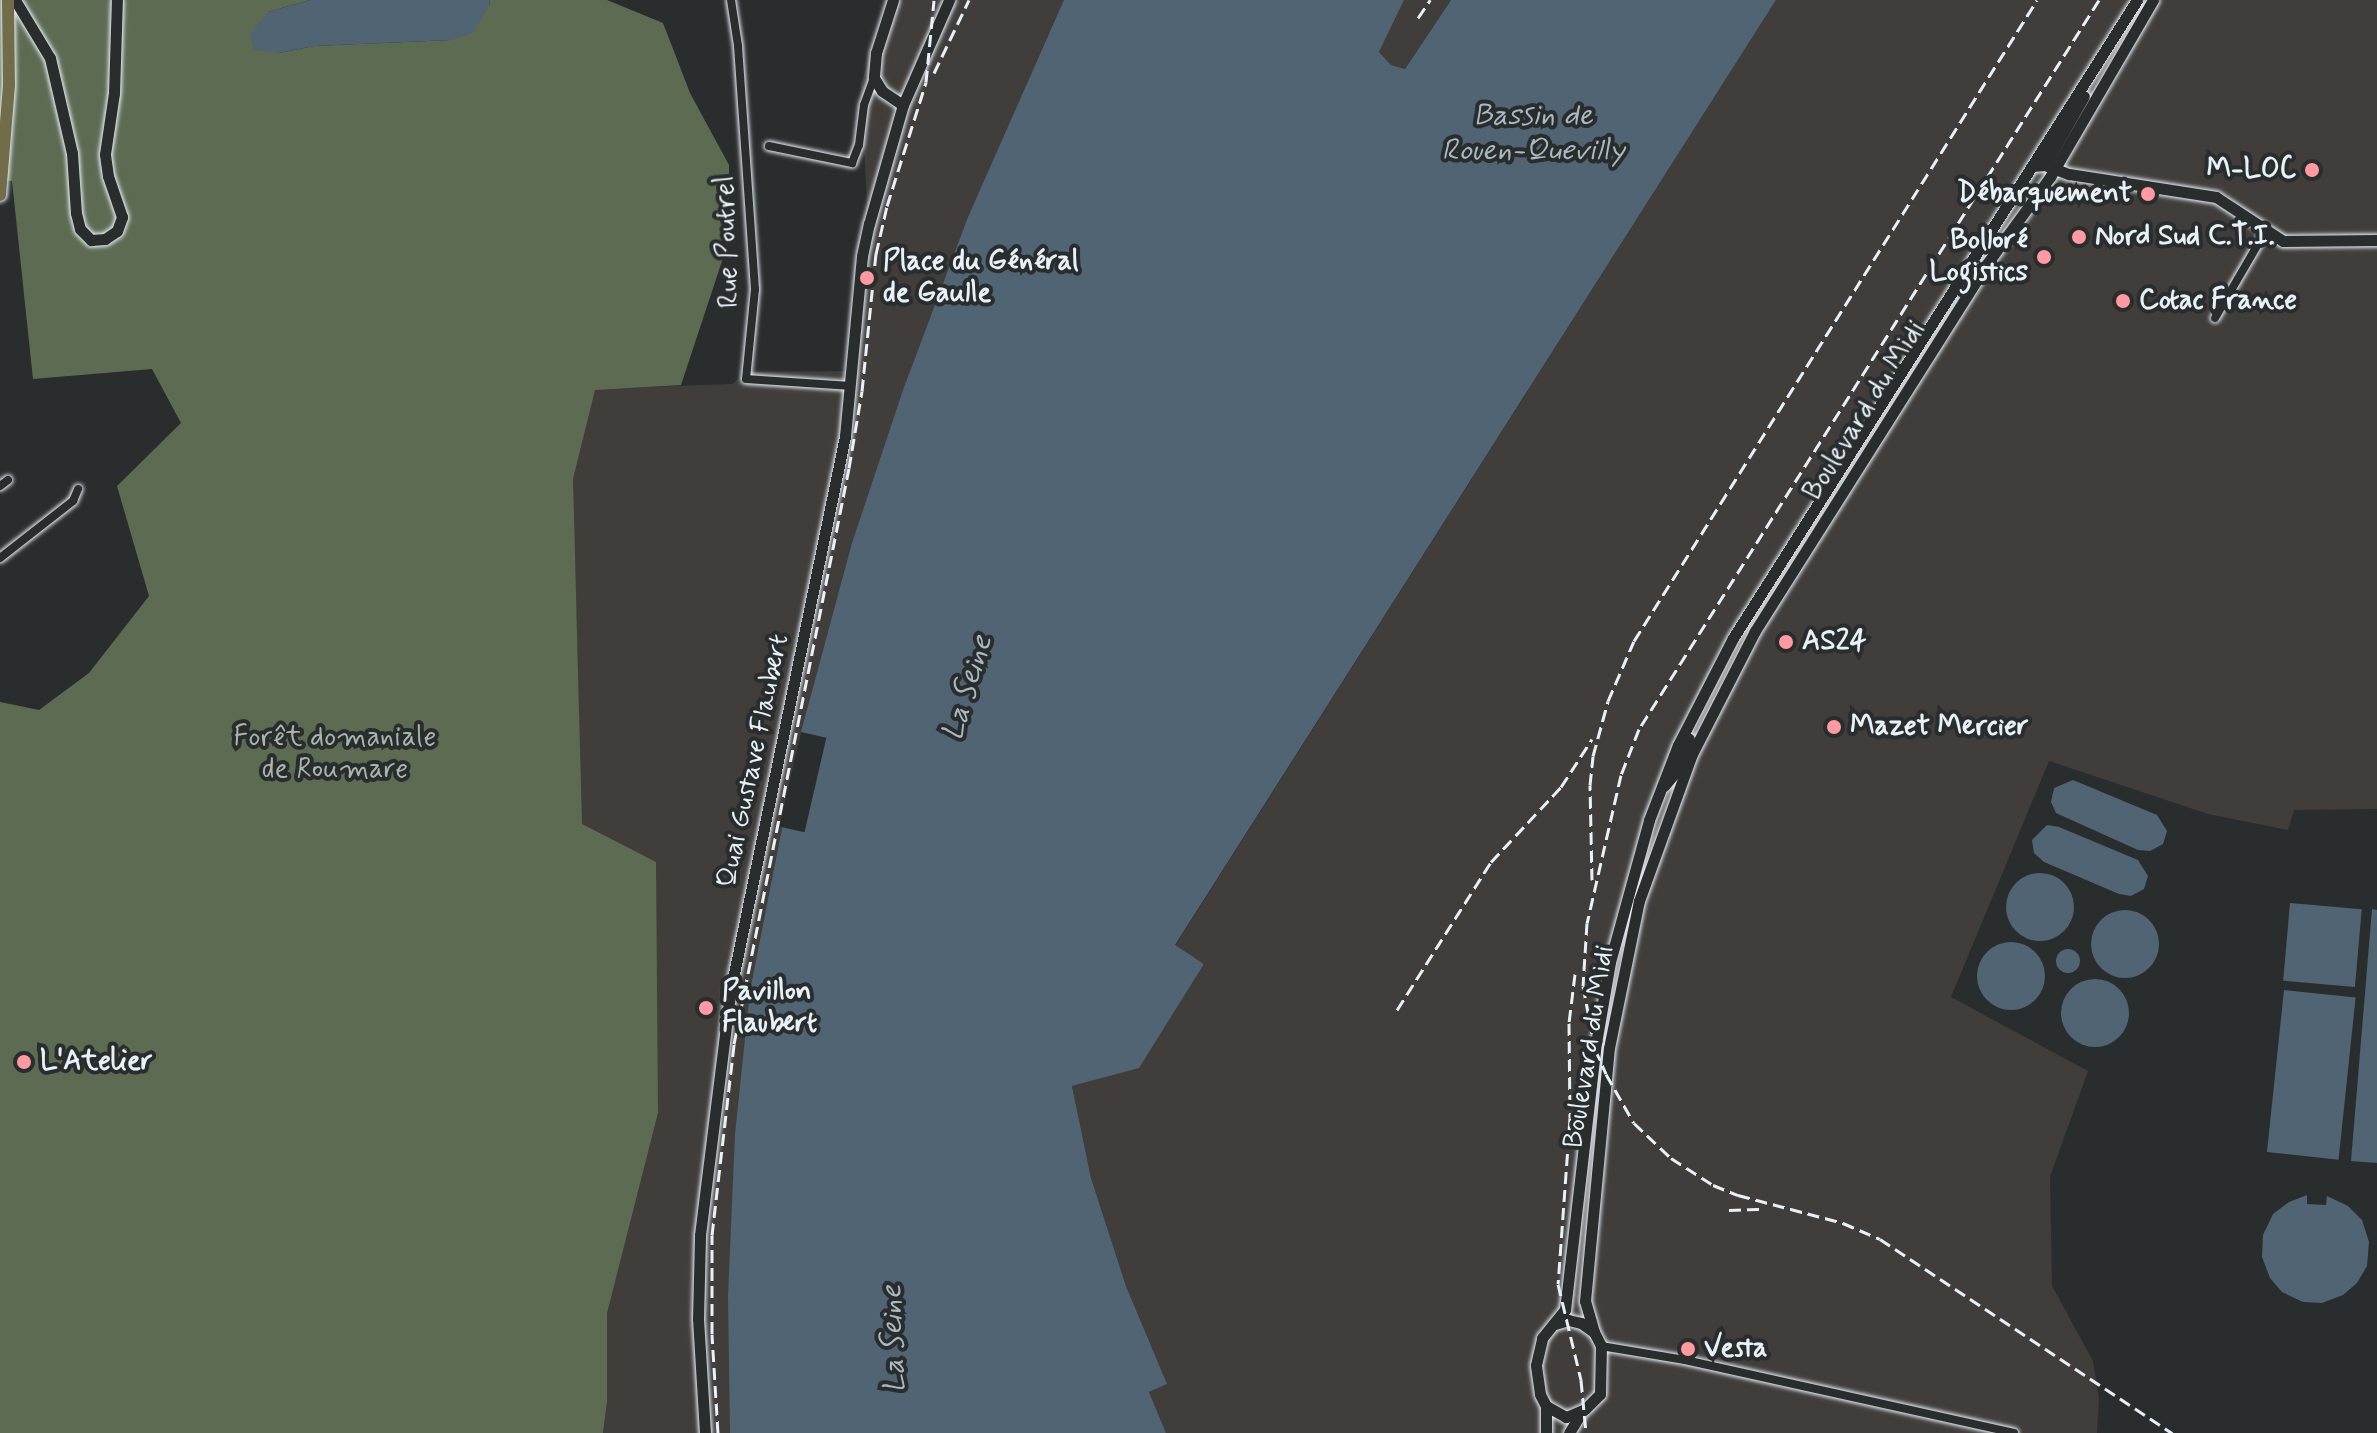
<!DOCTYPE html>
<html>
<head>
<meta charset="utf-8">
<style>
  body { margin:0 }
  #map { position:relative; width:2377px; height:1433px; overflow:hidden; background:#2a2d2e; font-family:Mynerve,sans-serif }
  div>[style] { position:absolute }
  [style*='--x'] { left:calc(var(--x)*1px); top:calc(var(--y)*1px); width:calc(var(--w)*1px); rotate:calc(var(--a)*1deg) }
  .built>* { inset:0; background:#403d3b }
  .green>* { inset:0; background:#5e6b53 }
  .water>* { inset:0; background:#506473; transform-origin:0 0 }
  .round { border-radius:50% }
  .pier>* { inset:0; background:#2a2d2e; transform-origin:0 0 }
  .roads { filter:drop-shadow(0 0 2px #e8f1f8) drop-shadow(0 0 2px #e8f1f8) }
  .street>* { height:8px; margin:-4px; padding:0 4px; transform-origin:4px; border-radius:4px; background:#2a2d2e }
  .secondary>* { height:11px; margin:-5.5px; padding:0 5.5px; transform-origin:5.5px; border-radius:5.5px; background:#2a2d2e }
  .primary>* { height:12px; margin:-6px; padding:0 6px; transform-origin:6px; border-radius:6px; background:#736c4b }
  .rail>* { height:3px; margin-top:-1.5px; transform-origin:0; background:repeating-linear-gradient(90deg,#e8f1f8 0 12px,transparent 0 18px) }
  .dots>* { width:22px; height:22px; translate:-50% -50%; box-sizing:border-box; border:4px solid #2a2d2e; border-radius:50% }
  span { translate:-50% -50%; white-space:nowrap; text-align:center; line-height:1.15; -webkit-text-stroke:8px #2a2d2e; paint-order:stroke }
  .poi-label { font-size:28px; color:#e8f1f8; font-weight:700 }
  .right { translate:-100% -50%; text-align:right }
  .left { translate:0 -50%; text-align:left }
  .street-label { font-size:28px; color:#e8f1f8 }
  .park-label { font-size:28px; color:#aab5ae }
  .water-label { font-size:30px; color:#abb9c3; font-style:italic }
</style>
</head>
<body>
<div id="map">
  <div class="built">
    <div style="clip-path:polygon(888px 0,1101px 0,733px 1433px,603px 1433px,607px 1402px,606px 1313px,658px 1113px,574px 801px,579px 712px,575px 576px,555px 531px,585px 385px,616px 388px,732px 384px,746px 372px,845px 371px,844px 382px,853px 382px,868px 225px,861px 84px)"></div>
    <div style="clip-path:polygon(1404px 0,1451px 0,1405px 69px,1391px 65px,1379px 52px)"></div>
    <div style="clip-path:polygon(1776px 0,2377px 0,2377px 809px,2294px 810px,2288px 830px,2208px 814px,2049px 761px,1951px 997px,2088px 1071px,2050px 1177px,2052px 1286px,2093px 1361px,2099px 1400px,2097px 1433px,1166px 1433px,1149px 1392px,1167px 1384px,1126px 1286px,1091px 1178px,1072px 1086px,1139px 1067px,1204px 964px,1175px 946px)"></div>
  </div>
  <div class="green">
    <div style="clip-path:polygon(0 0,310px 0,268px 12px,279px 53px,314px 46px,451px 40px,490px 4px,489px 0,607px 0,663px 23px,690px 93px,729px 165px,729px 240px,681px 385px,595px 390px,573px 479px,582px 824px,656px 862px,658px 1113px,607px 1313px,607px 1402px,603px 1433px,0 1433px,0 702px,39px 710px,89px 673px,149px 596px,117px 486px,181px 423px,152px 369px,33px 379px,12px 181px,0 180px)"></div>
  </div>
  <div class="water">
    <div style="clip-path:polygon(310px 0,489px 0,490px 4px,473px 33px,451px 40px,314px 46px,279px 53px,254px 50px,250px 34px,268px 12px)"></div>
    <div style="clip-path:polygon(1064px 0,1404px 0,1379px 52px,1391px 65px,1405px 69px,1451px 0,1776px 0,1175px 945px,1204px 964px,1139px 1068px,1072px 1086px,1091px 1178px,1126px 1286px,1167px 1384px,1149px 1392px,1166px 1433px,730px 1433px,728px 1296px,735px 1134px,750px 991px,801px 732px,852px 543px,903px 390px,968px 217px)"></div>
    <div style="clip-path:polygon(2073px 780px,2157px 815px,2167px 831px,2163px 844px,2150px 851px,2138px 850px,2056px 813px,2051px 802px,2054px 788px)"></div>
    <div style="clip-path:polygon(2047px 825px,2059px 827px,2138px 860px,2148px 876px,2144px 889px,2131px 896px,2119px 894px,2044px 862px,2034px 853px,2032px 840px)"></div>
    <div class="round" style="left:2006px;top:873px;width:68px;height:68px"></div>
    <div style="left:2290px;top:903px;width:72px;height:78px;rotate:5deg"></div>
    <div style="clip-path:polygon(2372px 909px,2377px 910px,2377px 1163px,2351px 1161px)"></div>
    <div class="round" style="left:2091px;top:910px;width:68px;height:68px"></div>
    <div class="round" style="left:1977px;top:942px;width:68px;height:68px"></div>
    <div class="round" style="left:2056px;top:949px;width:24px;height:24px"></div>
    <div class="round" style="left:2061px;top:979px;width:68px;height:68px"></div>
    <div style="left:2284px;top:990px;width:72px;height:163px;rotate:6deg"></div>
    <div style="clip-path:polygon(2307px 1195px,2307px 1204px,2326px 1205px,2327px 1196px,2348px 1206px,2362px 1220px,2369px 1242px,2367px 1266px,2357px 1283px,2343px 1295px,2322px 1303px,2303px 1302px,2282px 1292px,2270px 1278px,2262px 1257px,2263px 1235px,2273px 1214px,2289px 1202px)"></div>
  </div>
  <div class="pier">
    <div style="left:801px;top:732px;width:26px;height:97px;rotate:13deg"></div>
  </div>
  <div class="roads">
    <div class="street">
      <div style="--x:731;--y:0;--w:47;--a:81.3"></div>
      <div style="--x:738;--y:46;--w:244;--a:86"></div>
      <div style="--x:755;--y:289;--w:90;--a:95.7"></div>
      <div style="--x:746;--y:379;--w:105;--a:3.8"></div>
      <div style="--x:769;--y:146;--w:85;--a:11.6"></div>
      <div style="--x:852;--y:163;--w:19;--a:-69"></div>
      <div style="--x:859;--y:145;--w:40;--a:-82.9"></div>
      <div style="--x:864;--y:105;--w:29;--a:-70"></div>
      <div style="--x:2215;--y:318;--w:99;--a:-59.8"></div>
      <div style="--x:0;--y:486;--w:10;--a:-37"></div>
      <div style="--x:0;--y:558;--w:93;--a:-38"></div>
      <div style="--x:73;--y:501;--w:13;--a:-67"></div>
      <div style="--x:1601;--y:1346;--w:85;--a:9.5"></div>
      <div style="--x:1685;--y:1360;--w:337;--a:12.5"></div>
    </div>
    <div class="secondary">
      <div style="--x:15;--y:0;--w:68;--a:58.9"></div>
      <div style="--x:50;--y:58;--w:98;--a:77"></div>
      <div style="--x:72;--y:153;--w:60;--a:86.2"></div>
      <div style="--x:76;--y:213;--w:16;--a:76"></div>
      <div style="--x:80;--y:229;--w:16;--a:45"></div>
      <div style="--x:91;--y:240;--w:14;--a:-4"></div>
      <div style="--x:105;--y:239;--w:14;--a:-34"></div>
      <div style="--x:117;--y:231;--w:15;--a:-70"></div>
      <div style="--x:122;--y:217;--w:43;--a:-108.9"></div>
      <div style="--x:108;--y:176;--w:22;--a:-98"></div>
      <div style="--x:105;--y:154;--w:62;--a:-81.6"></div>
      <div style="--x:114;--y:93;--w:93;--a:-88.2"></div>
      <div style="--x:893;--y:0;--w:56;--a:107.8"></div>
      <div style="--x:876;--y:53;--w:25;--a:95"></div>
      <div style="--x:874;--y:78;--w:15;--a:58"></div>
      <div style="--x:882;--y:91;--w:25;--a:34"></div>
      <div style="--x:2045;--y:165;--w:79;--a:-60.5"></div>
      <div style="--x:2032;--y:166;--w:13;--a:-4"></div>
      <div style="--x:2045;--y:165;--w:26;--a:21"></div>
      <div style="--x:2069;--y:174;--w:149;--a:8.9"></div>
      <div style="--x:2216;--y:197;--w:80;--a:33.3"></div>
      <div style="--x:2283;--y:241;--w:94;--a:-0.6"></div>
      <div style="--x:1664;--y:786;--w:17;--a:-50"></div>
      <div style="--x:1675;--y:773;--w:37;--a:-68"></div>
      <div style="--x:1555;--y:1324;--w:14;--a:-17"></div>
      <div style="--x:1568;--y:1320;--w:13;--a:13"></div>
      <div style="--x:1581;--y:1323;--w:16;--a:35"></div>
      <div style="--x:1594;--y:1332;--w:16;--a:63"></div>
      <div style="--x:1601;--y:1346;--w:48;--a:91.2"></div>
      <div style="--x:1600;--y:1394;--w:21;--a:135"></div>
      <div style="--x:1585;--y:1409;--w:21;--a:157"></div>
      <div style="--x:1566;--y:1417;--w:23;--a:-151"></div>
      <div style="--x:1546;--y:1406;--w:13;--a:-117"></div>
      <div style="--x:1540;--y:1394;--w:29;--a:-98"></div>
      <div style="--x:1536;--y:1365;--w:28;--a:-77"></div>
      <div style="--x:1542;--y:1338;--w:36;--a:-51"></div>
      <div style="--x:1565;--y:1310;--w:263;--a:-83.4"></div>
      <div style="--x:1595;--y:1049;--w:88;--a:-80.2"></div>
      <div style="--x:1610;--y:962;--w:147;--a:-74.6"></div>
      <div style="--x:1649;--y:820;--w:80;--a:-68.9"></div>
      <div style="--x:1678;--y:745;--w:120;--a:-62.8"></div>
      <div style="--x:1733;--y:638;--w:755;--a:-57.66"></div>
      <div style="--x:1594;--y:1332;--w:32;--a:-106"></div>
      <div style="--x:1585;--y:1301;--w:254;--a:-84.6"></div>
      <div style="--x:1609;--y:1048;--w:150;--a:-78.5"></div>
      <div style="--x:1639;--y:901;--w:156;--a:-70.2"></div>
      <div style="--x:1692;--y:754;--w:138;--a:-62.9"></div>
      <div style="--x:1755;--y:631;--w:433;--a:-57.7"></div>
      <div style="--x:1986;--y:265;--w:109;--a:-54"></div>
      <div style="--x:2050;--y:177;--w:205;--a:-59.8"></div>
      <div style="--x:705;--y:1433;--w:114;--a:-93.5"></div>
      <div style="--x:698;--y:1319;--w:84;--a:-88.6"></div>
      <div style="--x:700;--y:1235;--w:244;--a:-82.9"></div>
      <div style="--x:730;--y:993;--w:569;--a:-78.33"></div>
      <div style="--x:845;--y:436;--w:181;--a:-84.6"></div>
      <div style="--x:862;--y:256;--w:33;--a:-78"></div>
      <div style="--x:869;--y:224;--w:124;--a:-74.1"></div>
      <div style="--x:903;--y:105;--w:115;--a:-66.3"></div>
      <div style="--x:1546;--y:1433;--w:27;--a:-90"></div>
      <div style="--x:1569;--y:1433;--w:26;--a:-59"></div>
    </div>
    <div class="primary">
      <div style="--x:0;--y:195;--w:110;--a:-85.3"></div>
      <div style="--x:9;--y:85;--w:85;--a:-90.7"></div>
    </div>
  </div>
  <div class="rail">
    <div style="--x:2099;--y:0;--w:862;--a:122.25"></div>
    <div style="--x:1639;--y:729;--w:49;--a:111.4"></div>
    <div style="--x:1621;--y:775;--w:152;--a:102.9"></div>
    <div style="--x:1587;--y:923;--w:63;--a:93.6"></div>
    <div style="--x:1583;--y:986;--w:64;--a:79.2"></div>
    <div style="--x:1595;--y:1049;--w:27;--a:66"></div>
    <div style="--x:1606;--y:1074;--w:56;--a:60.3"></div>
    <div style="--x:1634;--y:1123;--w:51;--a:43.4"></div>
    <div style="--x:1671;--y:1158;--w:50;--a:32.7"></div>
    <div style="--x:1713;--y:1185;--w:27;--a:22"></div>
    <div style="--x:1738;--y:1195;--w:109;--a:14.9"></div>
    <div style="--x:1843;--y:1223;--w:40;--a:23.4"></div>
    <div style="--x:1880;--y:1239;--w:351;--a:33.6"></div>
    <div style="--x:1418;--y:18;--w:22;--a:-56"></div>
    <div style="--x:934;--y:73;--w:81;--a:-64.4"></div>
    <div style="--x:1592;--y:880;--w:95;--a:-91.2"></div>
    <div style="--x:1590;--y:785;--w:29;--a:-84"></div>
    <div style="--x:1593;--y:756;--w:57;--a:-74.7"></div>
    <div style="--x:1608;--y:701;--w:65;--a:-66.6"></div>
    <div style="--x:1634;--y:641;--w:757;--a:-57.84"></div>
    <div style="--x:1575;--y:974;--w:49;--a:97"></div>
    <div style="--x:1569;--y:1023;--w:95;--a:89.4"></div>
    <div style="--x:1570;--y:1118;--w:166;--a:94.1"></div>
    <div style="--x:1558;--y:1284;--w:99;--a:76.5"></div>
    <div style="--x:1581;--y:1380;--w:53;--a:84.6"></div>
    <div style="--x:1397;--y:1010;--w:175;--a:-57.6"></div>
    <div style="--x:1491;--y:862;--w:103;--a:-47"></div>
    <div style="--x:1561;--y:787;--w:57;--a:-57.1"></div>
    <div style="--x:1729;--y:1210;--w:35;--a:-2"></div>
    <div style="--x:718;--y:1433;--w:99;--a:-93.5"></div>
    <div style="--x:712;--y:1334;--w:99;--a:-90"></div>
    <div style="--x:712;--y:1235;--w:192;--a:-83.4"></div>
    <div style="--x:734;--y:1044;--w:587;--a:-78.71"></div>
    <div style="--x:849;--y:468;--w:78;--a:-80.4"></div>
    <div style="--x:862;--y:391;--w:138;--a:-84.2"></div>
    <div style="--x:876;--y:254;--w:49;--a:-77.1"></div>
    <div style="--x:887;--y:206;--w:130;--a:-72.5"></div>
    <div style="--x:926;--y:82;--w:82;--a:-84.4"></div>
  </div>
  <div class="dots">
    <div style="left:2312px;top:170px;background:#ff9aa2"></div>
    <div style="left:2148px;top:194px;background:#ff9aa2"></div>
    <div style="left:2079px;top:237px;background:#ff9aa2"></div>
    <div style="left:2044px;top:257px;background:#ff9aa2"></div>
    <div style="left:867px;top:278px;background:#ff9aa2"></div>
    <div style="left:2123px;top:301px;background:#ff9aa2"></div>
    <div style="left:1786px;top:642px;background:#ff9aa2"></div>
    <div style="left:1834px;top:727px;background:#ff9aa2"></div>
    <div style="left:706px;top:1008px;background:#ff9aa2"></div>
    <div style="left:24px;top:1062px;background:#ff9aa2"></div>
    <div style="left:1688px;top:1349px;background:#ff9aa2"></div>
  </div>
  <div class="poi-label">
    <span class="right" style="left:2296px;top:170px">M-LOC</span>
    <span class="right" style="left:2132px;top:194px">Débarquement</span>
    <span class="left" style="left:2095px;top:237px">Nord Sud C.T.I.</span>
    <span class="right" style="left:2028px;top:257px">Bolloré<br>Logistics</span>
    <span class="left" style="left:883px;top:278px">Place du Général<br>de Gaulle</span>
    <span class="left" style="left:2139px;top:301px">Cotac France</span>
    <span class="left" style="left:1802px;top:642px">AS24</span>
    <span class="left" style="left:1850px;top:727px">Mazet Mercier</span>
    <span class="left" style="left:722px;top:1008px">Pavillon<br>Flaubert</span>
    <span class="left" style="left:40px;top:1062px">L'Atelier</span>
    <span class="left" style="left:1704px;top:1349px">Vesta</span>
  </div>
  <div class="street-label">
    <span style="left:728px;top:242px;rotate:-92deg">Rue Poutrel</span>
    <span style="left:1865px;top:411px;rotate:-58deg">Boulevard du Midi</span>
    <span style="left:754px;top:761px;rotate:-78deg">Quai Gustave Flaubert</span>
    <span style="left:1590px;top:1047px;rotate:-81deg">Boulevard du Midi</span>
  </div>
  <div class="park-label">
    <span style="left:335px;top:754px">Forêt domaniale<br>de Roumare</span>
  </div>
  <div class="water-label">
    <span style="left:1533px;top:133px">Bassin de<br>Rouen-Quevilly</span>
    <span style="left:968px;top:688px;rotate:-73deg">La Seine</span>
    <span style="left:894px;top:1339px;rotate:-92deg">La Seine</span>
  </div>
</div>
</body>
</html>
